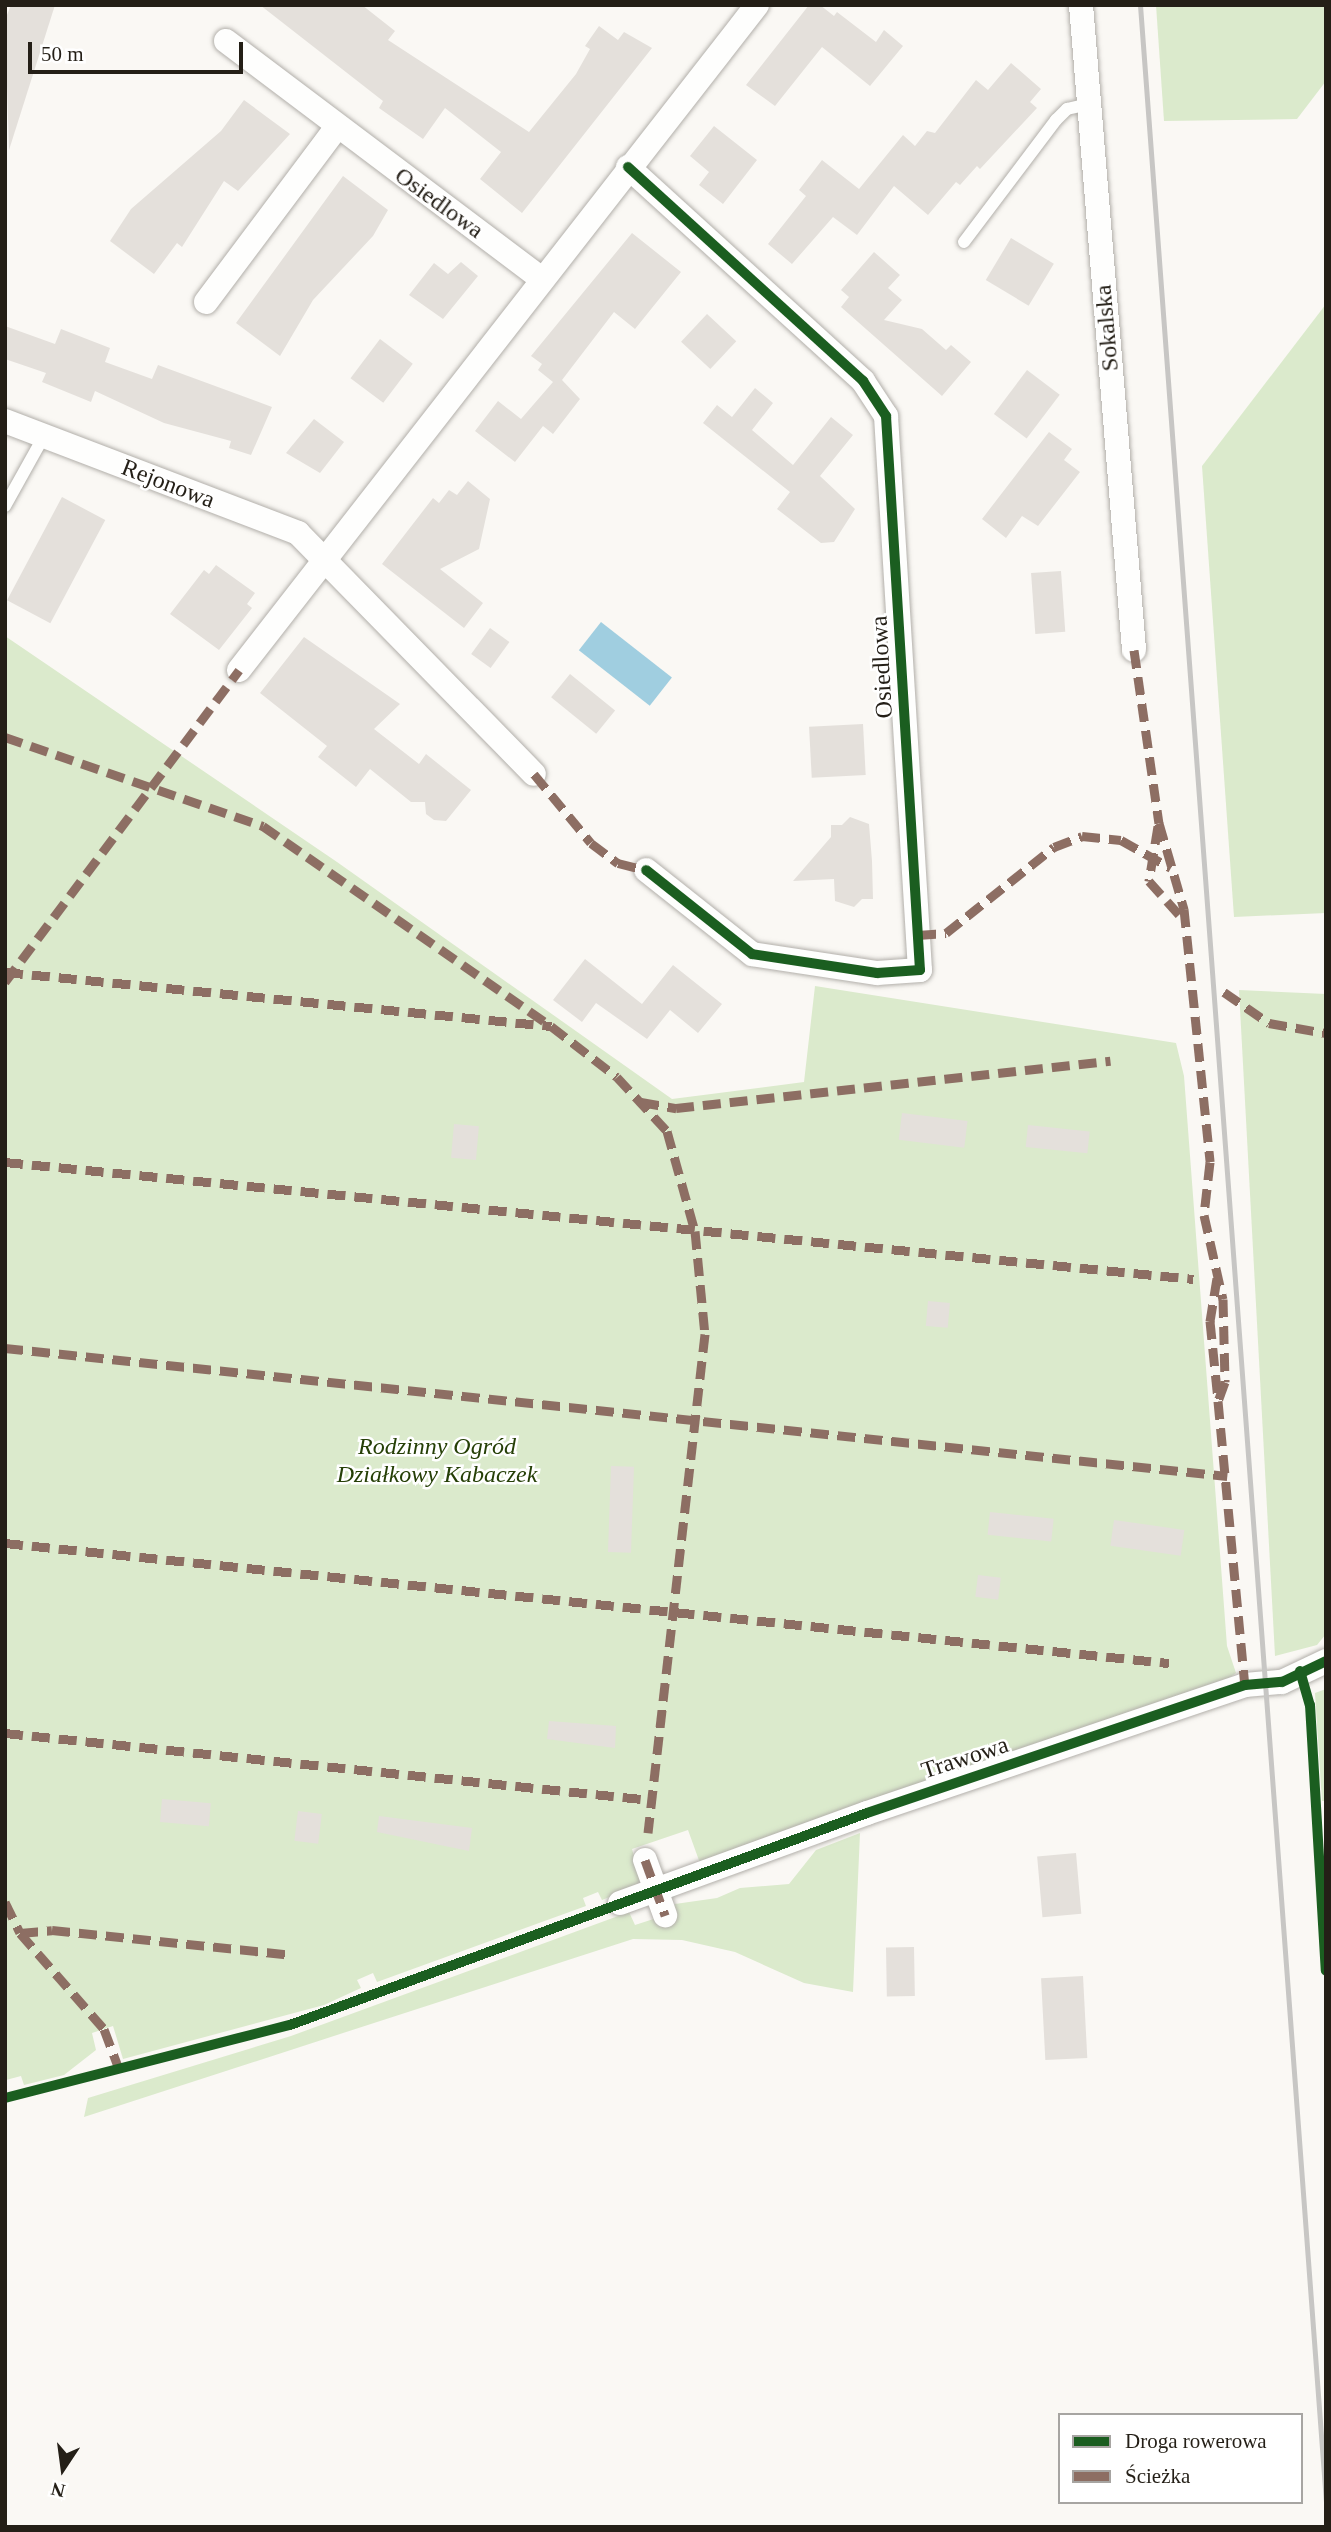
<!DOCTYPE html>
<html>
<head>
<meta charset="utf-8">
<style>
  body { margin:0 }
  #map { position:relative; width:1331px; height:2532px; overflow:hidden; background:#faf8f4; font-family:Georgia,serif }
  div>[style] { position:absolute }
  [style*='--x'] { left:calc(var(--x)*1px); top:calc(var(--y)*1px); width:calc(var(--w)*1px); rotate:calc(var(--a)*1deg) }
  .green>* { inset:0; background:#dbeacc }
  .water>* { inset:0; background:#a0cee0; transform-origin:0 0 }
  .building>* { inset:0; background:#e4e0db; transform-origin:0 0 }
  .roads { filter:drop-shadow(0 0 2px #b2afaa) drop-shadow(0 0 2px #b2afaa) }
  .service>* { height:12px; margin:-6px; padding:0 6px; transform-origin:6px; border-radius:6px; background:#fefefd }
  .minor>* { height:24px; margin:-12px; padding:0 12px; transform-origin:12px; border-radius:12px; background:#fefefd }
  .rail>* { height:5px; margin:-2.5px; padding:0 2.5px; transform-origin:2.5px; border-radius:2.5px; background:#c7c6c4 }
  .quiet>* { height:9px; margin-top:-4.5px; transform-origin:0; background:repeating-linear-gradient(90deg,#8d6e63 0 18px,transparent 0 27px) }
  .cycleway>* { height:10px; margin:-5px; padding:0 5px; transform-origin:5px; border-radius:5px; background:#1b5e20 }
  span { translate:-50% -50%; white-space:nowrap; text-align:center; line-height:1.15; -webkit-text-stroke:5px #fff; paint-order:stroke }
  .street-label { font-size:24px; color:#241f17 }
  .park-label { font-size:24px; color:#253f06; font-style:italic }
  .frame { position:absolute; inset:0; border:7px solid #241f17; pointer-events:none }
  .legend { position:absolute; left:1058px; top:2413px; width:245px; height:91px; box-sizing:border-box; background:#fff; border:2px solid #a7a5a2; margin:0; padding:9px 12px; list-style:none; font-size:21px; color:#241f17 }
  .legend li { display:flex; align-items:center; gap:14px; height:35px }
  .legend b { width:35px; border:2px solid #a7a5a2 }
  .north { position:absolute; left:28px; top:2434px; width:70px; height:70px; -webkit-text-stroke:5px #fff; paint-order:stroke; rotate:193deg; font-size:19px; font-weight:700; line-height:28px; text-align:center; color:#241f17 }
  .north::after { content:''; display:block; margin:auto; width:24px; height:32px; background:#241f17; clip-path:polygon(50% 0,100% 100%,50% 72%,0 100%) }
  .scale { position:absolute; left:28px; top:42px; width:215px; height:32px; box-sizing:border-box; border:4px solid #241f17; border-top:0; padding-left:9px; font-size:21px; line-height:24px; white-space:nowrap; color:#241f17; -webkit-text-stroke:5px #fff; paint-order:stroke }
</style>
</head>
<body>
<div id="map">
  <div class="green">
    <div style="clip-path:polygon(1156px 5px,1326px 5px,1326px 81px,1297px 119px,1164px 121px)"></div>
    <div style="clip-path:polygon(1326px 304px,1326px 913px,1234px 917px,1202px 466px)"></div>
    <div style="clip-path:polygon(5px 636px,337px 862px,672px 1099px,804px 1082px,815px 986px,1176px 1043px,1184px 1076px,1227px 1646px,1236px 1673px,1222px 1683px,701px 1866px,688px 1830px,632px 1849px,642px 1884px,602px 1900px,598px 1892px,583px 1898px,586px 1906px,377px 1982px,373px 1973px,357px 1980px,361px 1988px,324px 2005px,123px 2059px,113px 2026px,92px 2033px,96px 2050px,64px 2075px,24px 2085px,21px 2076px,6px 2080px,5px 2089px)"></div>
    <div style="clip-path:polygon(1239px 990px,1326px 994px,1326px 1634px,1317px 1645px,1275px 1656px)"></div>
    <div style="clip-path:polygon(1326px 1689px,1326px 1801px,1322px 1801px,1315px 1693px)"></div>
    <div style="clip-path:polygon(860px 1833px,853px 1992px,804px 1983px,735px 1952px,682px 1940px,633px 1939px,84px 2117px,88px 2098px,291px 2036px,629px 1912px,635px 1925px,672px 1913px,675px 1904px,717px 1898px,740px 1888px,789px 1884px,816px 1850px)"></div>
  </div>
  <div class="water">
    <div style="left:601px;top:622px;width:90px;height:36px;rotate:38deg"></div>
  </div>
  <div class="building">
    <div style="clip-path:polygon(11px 5px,55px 5px,9px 150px,5px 20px)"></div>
    <div style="clip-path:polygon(260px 5px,362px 5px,395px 31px,388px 40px,529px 132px,576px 74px,590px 49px,585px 46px,599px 26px,618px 40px,624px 32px,652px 48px,522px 213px,480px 179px,501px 152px,445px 108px,423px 139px,379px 108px,383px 101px)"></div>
    <div style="clip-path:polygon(809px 5px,820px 5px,834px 16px,837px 12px,876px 42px,884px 30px,903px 46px,870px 86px,822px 47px,775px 106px,746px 85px)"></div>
    <div style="clip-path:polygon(1011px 63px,1041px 89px,1030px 102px,1037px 108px,980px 169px,977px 166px,960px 185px,956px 182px,928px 215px,894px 186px,857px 235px,833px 217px,792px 264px,768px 244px,806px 196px,799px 190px,822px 160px,859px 189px,903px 135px,915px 146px,927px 131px,935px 133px,976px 80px,988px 90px)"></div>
    <div style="clip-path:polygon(244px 100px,290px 134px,238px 191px,224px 181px,182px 247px,177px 243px,154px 274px,110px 241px,131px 209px,221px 131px)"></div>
    <div style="clip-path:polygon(714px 126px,757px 160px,723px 204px,699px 185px,709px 172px,690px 156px)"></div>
    <div style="clip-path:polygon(343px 176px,388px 210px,373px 236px,313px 300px,280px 356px,236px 323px)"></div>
    <div style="clip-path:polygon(632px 233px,681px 272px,635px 329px,614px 312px,562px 380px,580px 399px,553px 434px,543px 426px,515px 462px,475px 431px,498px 401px,521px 419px,553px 382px,538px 370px,542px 364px,531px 356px)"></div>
    <div style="left:1011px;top:238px;width:50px;height:49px;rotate:31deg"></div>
    <div style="clip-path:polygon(874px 252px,900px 275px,888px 288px,902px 300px,884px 320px,922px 329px,946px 350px,951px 345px,971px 362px,942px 396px,841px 307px,849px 297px,841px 290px)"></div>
    <div style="clip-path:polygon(461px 262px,478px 276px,443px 319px,409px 295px,434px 263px,448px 274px)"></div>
    <div style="left:707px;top:314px;width:40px;height:38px;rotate:43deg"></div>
    <div style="clip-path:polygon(5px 326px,55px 344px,61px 329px,110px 348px,105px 362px,152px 379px,158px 365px,272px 407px,251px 455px,229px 448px,231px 441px,164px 423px,95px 391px,91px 402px,42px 382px,46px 373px,5px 359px)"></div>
    <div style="left:380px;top:339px;width:41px;height:49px;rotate:37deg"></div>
    <div style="left:1027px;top:370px;width:41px;height:55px;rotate:37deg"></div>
    <div style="clip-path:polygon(755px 388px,773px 403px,752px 430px,793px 465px,831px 417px,853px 435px,820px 476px,855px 509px,834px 542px,821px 543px,777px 509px,790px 492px,703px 423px,717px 405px,732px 417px)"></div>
    <div style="clip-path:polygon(314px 419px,344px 442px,320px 473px,286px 453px)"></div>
    <div style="clip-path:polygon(1049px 432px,1072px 449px,1064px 460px,1080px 472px,1038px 526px,1022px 516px,1006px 538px,982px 519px)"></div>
    <div style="clip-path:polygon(468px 481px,490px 499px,479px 549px,440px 569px,483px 603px,464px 628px,382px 564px,433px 498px,439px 503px,449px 490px,457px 495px)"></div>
    <div style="left:62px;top:497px;width:49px;height:117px;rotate:28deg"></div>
    <div style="clip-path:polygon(216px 565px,255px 593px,247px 604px,252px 608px,219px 650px,170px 614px,204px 570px,209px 574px)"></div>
    <div style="left:1061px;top:571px;width:61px;height:30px;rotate:86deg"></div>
    <div style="left:490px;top:628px;width:24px;height:32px;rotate:36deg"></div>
    <div style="clip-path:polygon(304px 637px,400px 704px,374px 729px,419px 764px,426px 754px,471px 790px,446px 821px,434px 820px,426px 814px,425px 802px,411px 802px,370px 769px,356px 787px,318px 757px,327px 746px,260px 693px)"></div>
    <div style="left:570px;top:674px;width:58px;height:30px;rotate:39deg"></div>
    <div style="left:863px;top:724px;width:51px;height:54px;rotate:87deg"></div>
    <div style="clip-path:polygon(850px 817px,869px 824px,872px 861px,873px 899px,862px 899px,854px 907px,835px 901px,834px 879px,793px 881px,831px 837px,831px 825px,842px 825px)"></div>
    <div style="clip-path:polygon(585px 959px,642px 1004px,673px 965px,722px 1004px,698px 1033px,670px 1010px,647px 1039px,596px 1003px,582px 1022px,553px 1000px)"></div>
    <div style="left:902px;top:1113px;width:66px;height:27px;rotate:7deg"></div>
    <div style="left:454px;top:1124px;width:25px;height:34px;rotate:5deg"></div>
    <div style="left:1028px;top:1125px;width:62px;height:22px;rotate:6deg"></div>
    <div style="left:928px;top:1301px;width:22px;height:25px;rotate:5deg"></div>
    <div style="left:611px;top:1466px;width:23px;height:86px;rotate:2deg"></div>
    <div style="left:990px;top:1512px;width:64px;height:23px;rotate:6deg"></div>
    <div style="left:1114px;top:1520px;width:71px;height:26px;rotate:8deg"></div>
    <div style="left:978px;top:1575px;width:23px;height:22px;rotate:7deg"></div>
    <div style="clip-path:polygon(549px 1721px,616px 1726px,615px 1748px,547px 1739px)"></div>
    <div style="left:162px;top:1799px;width:49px;height:23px;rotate:5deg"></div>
    <div style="left:298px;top:1811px;width:24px;height:30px;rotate:7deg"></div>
    <div style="clip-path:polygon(379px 1816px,472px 1828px,469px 1851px,377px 1832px)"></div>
    <div style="left:1076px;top:1853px;width:61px;height:39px;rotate:85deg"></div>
    <div style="left:914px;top:1947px;width:49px;height:28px;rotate:89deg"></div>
    <div style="left:1083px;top:1976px;width:82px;height:42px;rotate:87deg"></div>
  </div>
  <div class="roads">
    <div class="service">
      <div style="--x:964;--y:242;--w:153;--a:-53"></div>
      <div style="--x:1056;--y:120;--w:16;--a:-45"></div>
      <div style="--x:1067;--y:109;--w:23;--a:-13"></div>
      <div style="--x:5;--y:506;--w:80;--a:-60.9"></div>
    </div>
    <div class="minor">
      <div style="--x:1081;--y:5;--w:647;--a:85.3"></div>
      <div style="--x:226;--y:41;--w:396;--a:37"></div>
      <div style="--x:628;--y:167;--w:318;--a:42.3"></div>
      <div style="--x:863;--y:381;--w:42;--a:56.7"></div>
      <div style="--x:886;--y:416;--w:555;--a:86.49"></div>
      <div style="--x:920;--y:970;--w:43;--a:176"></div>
      <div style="--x:877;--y:973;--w:126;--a:-171.4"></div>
      <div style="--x:752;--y:954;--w:135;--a:-141.6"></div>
      <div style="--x:206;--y:302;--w:217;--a:-53.2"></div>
      <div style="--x:5;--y:421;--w:314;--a:20.9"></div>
      <div style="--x:298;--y:533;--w:337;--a:45.6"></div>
      <div style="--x:239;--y:670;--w:843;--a:-52.08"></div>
      <div style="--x:645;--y:1860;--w:59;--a:70"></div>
      <div style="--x:620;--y:1903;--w:263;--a:-20"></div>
      <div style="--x:867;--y:1813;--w:399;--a:-18.7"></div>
      <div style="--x:1245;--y:1685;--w:37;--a:-5"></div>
      <div style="--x:1282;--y:1682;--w:49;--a:-25.5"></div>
    </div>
  </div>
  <div class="rail">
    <div style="--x:1140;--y:5;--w:2503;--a:85.74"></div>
  </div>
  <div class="quiet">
    <div style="--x:1134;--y:650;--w:175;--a:81.8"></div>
    <div style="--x:1159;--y:823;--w:90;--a:73.8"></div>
    <div style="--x:1184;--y:909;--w:254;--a:84.1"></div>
    <div style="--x:1210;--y:1162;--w:53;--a:96.5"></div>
    <div style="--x:1204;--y:1215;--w:86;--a:77.3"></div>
    <div style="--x:1223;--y:1299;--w:83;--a:88.6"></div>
    <div style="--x:1225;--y:1382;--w:20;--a:110"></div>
    <div style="--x:1218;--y:1401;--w:285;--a:84.6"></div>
    <div style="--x:5;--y:737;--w:273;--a:19"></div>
    <div style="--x:263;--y:826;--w:347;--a:34.8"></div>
    <div style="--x:534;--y:774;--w:89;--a:50.4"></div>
    <div style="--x:591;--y:843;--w:34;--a:37"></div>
    <div style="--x:618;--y:863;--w:29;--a:14"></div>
    <div style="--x:1158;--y:826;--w:56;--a:99.3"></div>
    <div style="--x:1149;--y:881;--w:52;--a:48.1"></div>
    <div style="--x:918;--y:935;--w:28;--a:-4"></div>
    <div style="--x:946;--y:933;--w:138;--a:-38.5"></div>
    <div style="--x:1054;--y:847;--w:30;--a:-21"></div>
    <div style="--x:1082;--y:836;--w:39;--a:6"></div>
    <div style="--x:1121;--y:840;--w:57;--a:29.2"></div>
    <div style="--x:5;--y:972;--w:549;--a:5.65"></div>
    <div style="--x:551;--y:1026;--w:83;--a:37.7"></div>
    <div style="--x:617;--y:1077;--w:74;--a:47.2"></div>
    <div style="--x:667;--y:1131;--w:104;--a:74.4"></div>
    <div style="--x:695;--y:1231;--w:103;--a:84.5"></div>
    <div style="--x:705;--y:1334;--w:502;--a:96.52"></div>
    <div style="--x:5;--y:982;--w:390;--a:-53.1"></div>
    <div style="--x:1224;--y:992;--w:55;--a:34.6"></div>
    <div style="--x:1269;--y:1023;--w:58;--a:10"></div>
    <div style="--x:641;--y:1102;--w:36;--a:10"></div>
    <div style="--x:676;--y:1108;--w:437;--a:-6.2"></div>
    <div style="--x:5;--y:1162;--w:1194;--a:5.62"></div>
    <div style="--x:1217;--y:1278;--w:44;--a:99.2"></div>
    <div style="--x:1210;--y:1321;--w:79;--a:84.2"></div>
    <div style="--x:5;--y:1348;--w:1229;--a:5.98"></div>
    <div style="--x:5;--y:1543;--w:1170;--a:5.89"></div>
    <div style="--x:5;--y:1733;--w:649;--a:5.92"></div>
    <div style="--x:645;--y:1860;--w:59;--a:70"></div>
    <div style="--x:5;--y:1902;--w:34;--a:64"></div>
    <div style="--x:20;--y:1933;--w:32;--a:-5"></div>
    <div style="--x:52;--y:1930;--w:235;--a:5.9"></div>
    <div style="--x:20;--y:1933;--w:128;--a:48.8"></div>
    <div style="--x:104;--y:2029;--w:43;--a:69.4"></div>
  </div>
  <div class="cycleway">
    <div style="--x:628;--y:167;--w:318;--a:42.3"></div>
    <div style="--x:863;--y:381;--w:42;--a:56.7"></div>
    <div style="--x:886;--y:416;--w:555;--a:86.49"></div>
    <div style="--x:920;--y:970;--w:43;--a:176"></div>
    <div style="--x:877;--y:973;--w:126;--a:-171.4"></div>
    <div style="--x:752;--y:954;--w:135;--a:-141.6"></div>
    <div style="--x:1300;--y:1671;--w:35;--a:74"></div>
    <div style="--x:1310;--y:1705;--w:266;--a:86.6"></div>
    <div style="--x:5;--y:2098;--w:294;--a:-14.4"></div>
    <div style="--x:290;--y:2025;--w:615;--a:-20.17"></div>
    <div style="--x:867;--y:1813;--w:399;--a:-18.7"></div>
    <div style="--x:1245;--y:1685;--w:37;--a:-5"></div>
    <div style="--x:1282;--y:1682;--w:49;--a:-25.5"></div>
  </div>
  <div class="street-label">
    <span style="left:439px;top:203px;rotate:36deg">Osiedlowa</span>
    <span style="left:1107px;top:328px;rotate:-95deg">Sokalska</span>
    <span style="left:168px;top:484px;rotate:21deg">Rejonowa</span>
    <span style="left:882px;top:667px;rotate:-93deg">Osiedlowa</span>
    <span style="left:965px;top:1758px;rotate:-18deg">Trawowa</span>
  </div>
  <div class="park-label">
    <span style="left:437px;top:1461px">Rodzinny Ogród<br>Działkowy Kabaczek</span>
  </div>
  <div class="frame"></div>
  <ul class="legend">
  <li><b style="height:9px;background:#1b5e20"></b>Droga rowerowa</li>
  <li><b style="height:9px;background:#8d6e63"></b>Ścieżka</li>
  </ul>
  <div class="north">N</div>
  <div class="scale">50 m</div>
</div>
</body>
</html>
